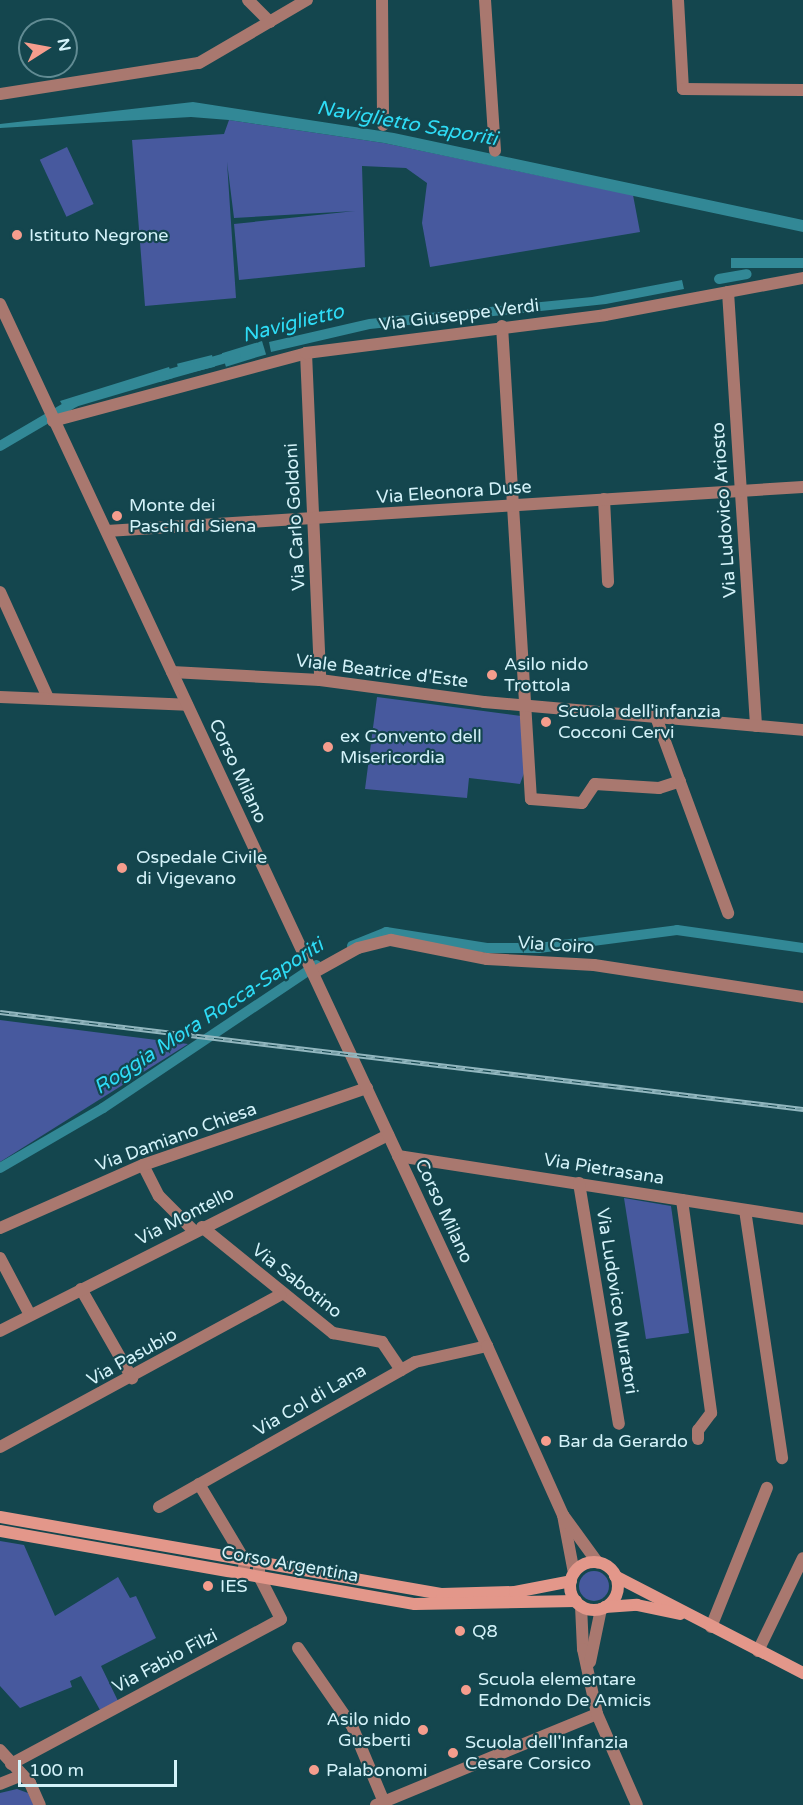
<!DOCTYPE html>
<html>
<head>
<meta charset="utf-8">
<style>
  body { margin:0 }
  #map { position:relative; width:803px; height:1805px; overflow:hidden; background:#14464e; font-family:"Varela Round",sans-serif }
  div>[style] { position:absolute }
  [style*='--x'] { left:calc(var(--x)*1px); top:calc(var(--y)*1px); width:calc(var(--w)*1px); rotate:calc(var(--a)*1deg) }
  .green>* { inset:0; background:#47599e; transform-origin:0 0 }
  .round { border-radius:50% }
  .water>* { inset:0; background:#328896; transform-origin:0 0 }
  .canal>* { height:10px; margin:-5px; padding:0 5px; transform-origin:5px; border-radius:5px; background:#328896 }
  .minor>* { height:12px; margin:-6px; padding:0 6px; transform-origin:6px; border-radius:6px; background:#a9786f }
  .tertiary>* { height:12px; margin:-6px; padding:0 6px; transform-origin:6px; border-radius:6px; background:#a9786f }
  .secondary>* { height:12px; margin:-6px; padding:0 6px; transform-origin:6px; border-radius:6px; background:#e3978a }
  .secondary>.ring { margin:-6px; padding:0; box-sizing:content-box; background:none; border:12px solid #e3978a; border-radius:50% }
  .rail>* { height:5px; margin-top:-2.5px; transform-origin:0; background:repeating-linear-gradient(90deg,#14464e 0 9px,#92b7bf 0 18px); box-sizing:border-box; border-block:2px solid #92b7bf }
  .dots>* { width:16px; height:16px; translate:-50% -50%; box-sizing:border-box; border:3px solid #14464e; border-radius:50% }
  span { translate:-50% -50%; white-space:nowrap; text-align:center; line-height:1.15; -webkit-text-stroke:4.5px #14464e; paint-order:stroke }
  .poi-label { font-size:18px; color:#d4f3fa }
  .left { translate:0 -50%; text-align:left }
  .right { translate:-100% -50%; text-align:right }
  .street-label { font-size:18px; color:#d4f3fa }
  .water-label { font-size:20px; color:#2edcf6; font-style:italic }
  .north { position:absolute; left:18px; top:18px; width:60px; height:60px; box-sizing:border-box; background:#14464e; border:2px solid #618b93; border-radius:50%; rotate:79deg; font-size:16px; font-weight:700; line-height:24px; text-align:center; color:#d4f3fa }
  .north::after { content:''; display:block; margin:auto; width:21px; height:27px; background:#f59d8d; clip-path:polygon(50% 0,100% 100%,50% 72%,0 100%) }
  .scale { position:absolute; left:18px; top:1760px; width:159px; height:27px; box-sizing:border-box; border:3px solid #d4f3fa; border-top:0; padding-left:8px; font-size:18px; line-height:21px; white-space:nowrap; color:#d4f3fa; -webkit-text-stroke:4px #14464e; paint-order:stroke }
</style>
</head>
<body>
<div id="map">
  <div class="green">
    <div style="clip-path:polygon(229px 120px,384px 143px,633px 195px,640px 232px,430px 267px,422px 223px,427px 183px,406px 168px,362px 166px,365px 267px,239px 280px,234px 224px,355px 211px,234px 218px,227px 162px,236px 298px,145px 306px,132px 140px,224px 134px)"></div>
    <div style="left:67px;top:147px;width:63px;height:30px;rotate:65deg"></div>
    <div style="clip-path:polygon(377px 697px,521px 716px,526px 768px,520px 784px,469px 778px,467px 798px,365px 789px)"></div>
    <div style="clip-path:polygon(0 1020px,188px 1044px,0 1162px)"></div>
    <div style="clip-path:polygon(624px 1198px,671px 1206px,689px 1333px,646px 1339px)"></div>
    <div style="clip-path:polygon(0 1541px,24px 1545px,55px 1616px,118px 1577px,130px 1598px,136px 1596px,156px 1638px,101px 1666px,118px 1701px,100px 1710px,81px 1676px,70px 1681px,72px 1687px,20px 1708px,0 1686px)"></div>
    <div class="round" style="left:579px;top:1571px;width:30px;height:30px"></div>
    <div style="clip-path:polygon(17px 1789px,28px 1793px,34px 1805px,0 1805px,0 1793px)"></div>
  </div>
  <div class="water">
    <div style="clip-path:polygon(193px 102px,394px 133px,803px 220px,803px 232px,384px 143px,229px 120px,191px 117px,0 128px,0 124px)"></div>
    <div style="left:803px;top:258px;width:10px;height:72px;rotate:90deg"></div>
    <div style="clip-path:polygon(682px 280px,684px 289px,606px 304px,370px 329px,271px 352px,269px 342px,369px 319px,592px 297px)"></div>
    <div style="left:262px;top:341px;width:14px;height:42px;rotate:73deg"></div>
    <div style="left:212px;top:355px;width:12px;height:36px;rotate:76deg"></div>
    <div style="clip-path:polygon(169px 367px,173px 378px,65px 410px,60px 401px)"></div>
  </div>
  <div class="canal">
    <div style="--x:719;--y:279;--w:28;--a:-10"></div>
    <div style="--x:159;--y:377;--w:80;--a:-15.9"></div>
    <div style="--x:0;--y:446;--w:87;--a:-30.4"></div>
    <div style="--x:352;--y:946;--w:37;--a:-22"></div>
    <div style="--x:386;--y:932;--w:102;--a:9"></div>
    <div style="--x:487;--y:948;--w:52;--a:0"></div>
    <div style="--x:539;--y:948;--w:139;--a:-7.4"></div>
    <div style="--x:677;--y:930;--w:127;--a:8.1"></div>
    <div style="--x:0;--y:1168;--w:119;--a:-30.2"></div>
    <div style="--x:103;--y:1108;--w:257;--a:-33.8"></div>
  </div>
  <div class="minor">
    <div style="--x:248;--y:0;--w:31;--a:45"></div>
    <div style="--x:382;--y:0;--w:125;--a:89.5"></div>
    <div style="--x:485;--y:0;--w:151;--a:86.2"></div>
    <div style="--x:678;--y:0;--w:89;--a:86.8"></div>
    <div style="--x:683;--y:89;--w:120;--a:0.5"></div>
    <div style="--x:0;--y:94;--w:201;--a:-8.9"></div>
    <div style="--x:199;--y:63;--w:125;--a:-30.3"></div>
    <div style="--x:728;--y:292;--w:435;--a:86.3"></div>
    <div style="--x:502;--y:326;--w:474;--a:86.5"></div>
    <div style="--x:531;--y:799;--w:51;--a:4.5"></div>
    <div style="--x:582;--y:803;--w:23;--a:-56"></div>
    <div style="--x:595;--y:784;--w:64;--a:3.6"></div>
    <div style="--x:659;--y:788;--w:22;--a:-18"></div>
    <div style="--x:306;--y:353;--w:327;--a:87.5"></div>
    <div style="--x:53;--y:421;--w:262;--a:-15"></div>
    <div style="--x:306;--y:353;--w:301;--a:-7.2"></div>
    <div style="--x:605;--y:315;--w:201;--a:-10.6"></div>
    <div style="--x:604;--y:499;--w:83;--a:87.2"></div>
    <div style="--x:107;--y:531;--w:697;--a:-3.62"></div>
    <div style="--x:0;--y:592;--w:116;--a:65.6"></div>
    <div style="--x:172;--y:672;--w:148;--a:3.1"></div>
    <div style="--x:320;--y:680;--w:165;--a:7.6"></div>
    <div style="--x:484;--y:702;--w:320;--a:5"></div>
    <div style="--x:0;--y:697;--w:187;--a:2.4"></div>
    <div style="--x:656;--y:717;--w:209;--a:69.8"></div>
    <div style="--x:313;--y:973;--w:51;--a:-29.1"></div>
    <div style="--x:358;--y:948;--w:34;--a:-14"></div>
    <div style="--x:391;--y:940;--w:98;--a:11.2"></div>
    <div style="--x:487;--y:959;--w:107;--a:3.2"></div>
    <div style="--x:594;--y:965;--w:211;--a:8.7"></div>
    <div style="--x:398;--y:1156;--w:410;--a:8.8"></div>
    <div style="--x:143;--y:1165;--w:35;--a:63"></div>
    <div style="--x:159;--y:1196;--w:49;--a:45"></div>
    <div style="--x:579;--y:1183;--w:244;--a:80.6"></div>
    <div style="--x:682;--y:1200;--w:215;--a:82.2"></div>
    <div style="--x:711;--y:1413;--w:21;--a:127"></div>
    <div style="--x:698;--y:1430;--w:9;--a:90"></div>
    <div style="--x:745;--y:1210;--w:251;--a:81.5"></div>
    <div style="--x:202;--y:1227;--w:169;--a:39"></div>
    <div style="--x:333;--y:1333;--w:50;--a:10.4"></div>
    <div style="--x:382;--y:1342;--w:34;--a:56"></div>
    <div style="--x:0;--y:1228;--w:156;--a:-23.8"></div>
    <div style="--x:143;--y:1165;--w:237;--a:-19"></div>
    <div style="--x:0;--y:1258;--w:64;--a:62.2"></div>
    <div style="--x:81;--y:1289;--w:103;--a:60.2"></div>
    <div style="--x:0;--y:1331;--w:435;--a:-26.8"></div>
    <div style="--x:0;--y:1447;--w:319;--a:-28.5"></div>
    <div style="--x:199;--y:1484;--w:90;--a:59.1"></div>
    <div style="--x:245;--y:1561;--w:13;--a:99"></div>
    <div style="--x:159;--y:1507;--w:294;--a:-29.5"></div>
    <div style="--x:415;--y:1362;--w:74;--a:-12.5"></div>
    <div style="--x:711;--y:1627;--w:150;--a:-68.1"></div>
    <div style="--x:298;--y:1648;--w:95;--a:55.3"></div>
    <div style="--x:352;--y:1726;--w:82;--a:67.2"></div>
    <div style="--x:758;--y:1651;--w:103;--a:-64.2"></div>
    <div style="--x:0;--y:1750;--w:45;--a:47.7"></div>
    <div style="--x:30;--y:1783;--w:24;--a:66"></div>
    <div style="--x:11;--y:1764;--w:306;--a:-28.2"></div>
    <div style="--x:281;--y:1619;--w:48;--a:-117.1"></div>
    <div style="--x:259;--y:1576;--w:13;--a:-90"></div>
    <div style="--x:0;--y:1784;--w:24;--a:-22"></div>
    <div style="--x:376;--y:1805;--w:239;--a:-22.4"></div>
  </div>
  <div class="tertiary">
    <div style="--x:0;--y:304;--w:1150;--a:64.95"></div>
    <div style="--x:487;--y:1346;--w:185;--a:65.8"></div>
    <div style="--x:563;--y:1515;--w:59;--a:79.3"></div>
    <div style="--x:563;--y:1515;--w:59;--a:53.9"></div>
    <div style="--x:581;--y:1606;--w:43;--a:87.3"></div>
    <div style="--x:583;--y:1649;--w:66;--a:77.8"></div>
    <div style="--x:597;--y:1714;--w:99;--a:66.3"></div>
    <div style="--x:590;--y:1662;--w:54;--a:-78.3"></div>
  </div>
  <div class="secondary">
    <div style="--x:0;--y:1517;--w:449;--a:9.9"></div>
    <div style="--x:442;--y:1594;--w:73;--a:-1.6"></div>
    <div style="--x:515;--y:1592;--w:57;--a:-11.1"></div>
    <div style="--x:0;--y:1531;--w:421;--a:10"></div>
    <div style="--x:415;--y:1604;--w:161;--a:-1.1"></div>
    <div class="ring" style="left:570px;top:1562px;width:36px;height:36px"></div>
    <div style="--x:615;--y:1576;--w:212;--a:27.3"></div>
    <div style="--x:605;--y:1607;--w:32;--a:-4"></div>
    <div style="--x:637;--y:1605;--w:44;--a:11.8"></div>
  </div>
  <div class="rail">
    <div style="--x:0;--y:1012;--w:809;--a:6.89"></div>
  </div>
  <div class="dots">
    <div style="left:17px;top:235px;background:#f59d8d"></div>
    <div style="left:117px;top:516px;background:#f59d8d"></div>
    <div style="left:492px;top:675px;background:#f59d8d"></div>
    <div style="left:546px;top:722px;background:#f59d8d"></div>
    <div style="left:328px;top:747px;background:#f59d8d"></div>
    <div style="left:122px;top:868px;background:#f59d8d"></div>
    <div style="left:546px;top:1441px;background:#f59d8d"></div>
    <div style="left:208px;top:1586px;background:#f59d8d"></div>
    <div style="left:460px;top:1631px;background:#f59d8d"></div>
    <div style="left:466px;top:1690px;background:#f59d8d"></div>
    <div style="left:423px;top:1730px;background:#f59d8d"></div>
    <div style="left:453px;top:1753px;background:#f59d8d"></div>
    <div style="left:314px;top:1770px;background:#f59d8d"></div>
  </div>
  <div class="poi-label">
    <span class="left" style="left:29px;top:235px">Istituto Negrone</span>
    <span class="left" style="left:129px;top:516px">Monte dei<br>Paschi di Siena</span>
    <span class="left" style="left:504px;top:675px">Asilo nido<br>Trottola</span>
    <span class="left" style="left:558px;top:722px">Scuola dell'infanzia<br>Cocconi Cervi</span>
    <span class="left" style="left:340px;top:747px">ex Convento dell<br>Misericordia</span>
    <span class="left" style="left:136px;top:868px">Ospedale Civile<br>di Vigevano</span>
    <span class="left" style="left:558px;top:1441px">Bar da Gerardo</span>
    <span class="left" style="left:220px;top:1586px">IES</span>
    <span class="left" style="left:472px;top:1631px">Q8</span>
    <span class="left" style="left:478px;top:1690px">Scuola elementare<br>Edmondo De Amicis</span>
    <span class="right" style="left:411px;top:1730px">Asilo nido<br>Gusberti</span>
    <span class="left" style="left:465px;top:1753px">Scuola dell'Infanzia<br>Cesare Corsico</span>
    <span class="left" style="left:326px;top:1770px">Palabonomi</span>
  </div>
  <div class="street-label">
    <span style="left:459px;top:315px;rotate:-7deg">Via Giuseppe Verdi</span>
    <span style="left:454px;top:492px;rotate:-4deg">Via Eleonora Duse</span>
    <span style="left:724px;top:510px;rotate:-94deg">Via Ludovico Ariosto</span>
    <span style="left:295px;top:517px;rotate:-93deg">Via Carlo Goldoni</span>
    <span style="left:382px;top:671px;rotate:7deg">Viale Beatrice d'Este</span>
    <span style="left:238px;top:771px;rotate:65deg">Corso Milano</span>
    <span style="left:556px;top:945px;rotate:4deg">Via Coiro</span>
    <span style="left:176px;top:1137px;rotate:-20deg">Via Damiano Chiesa</span>
    <span style="left:604px;top:1169px;rotate:9deg">Via Pietrasana</span>
    <span style="left:444px;top:1211px;rotate:65deg">Corso Milano</span>
    <span style="left:185px;top:1216px;rotate:-27deg">Via Montello</span>
    <span style="left:297px;top:1281px;rotate:38deg">Via Sabotino</span>
    <span style="left:617px;top:1301px;rotate:81deg">Via Ludovico Muratori</span>
    <span style="left:132px;top:1357px;rotate:-29deg">Via Pasubio</span>
    <span style="left:310px;top:1400px;rotate:-30deg">Via Col di Lana</span>
    <span style="left:290px;top:1564px;rotate:10deg">Corso Argentina</span>
    <span style="left:165px;top:1661px;rotate:-28deg">Via Fabio Filzi</span>
  </div>
  <div class="water-label">
    <span style="left:407px;top:124px;rotate:10deg">Naviglietto Saporiti</span>
    <span style="left:293px;top:324px;rotate:-14deg">Naviglietto</span>
    <span style="left:209px;top:1017px;rotate:-33deg">Roggia Mora Rocca-Saporiti</span>
  </div>
  <div class="north">N</div>
  <div class="scale">100 m</div>
</div>
</body>
</html>
